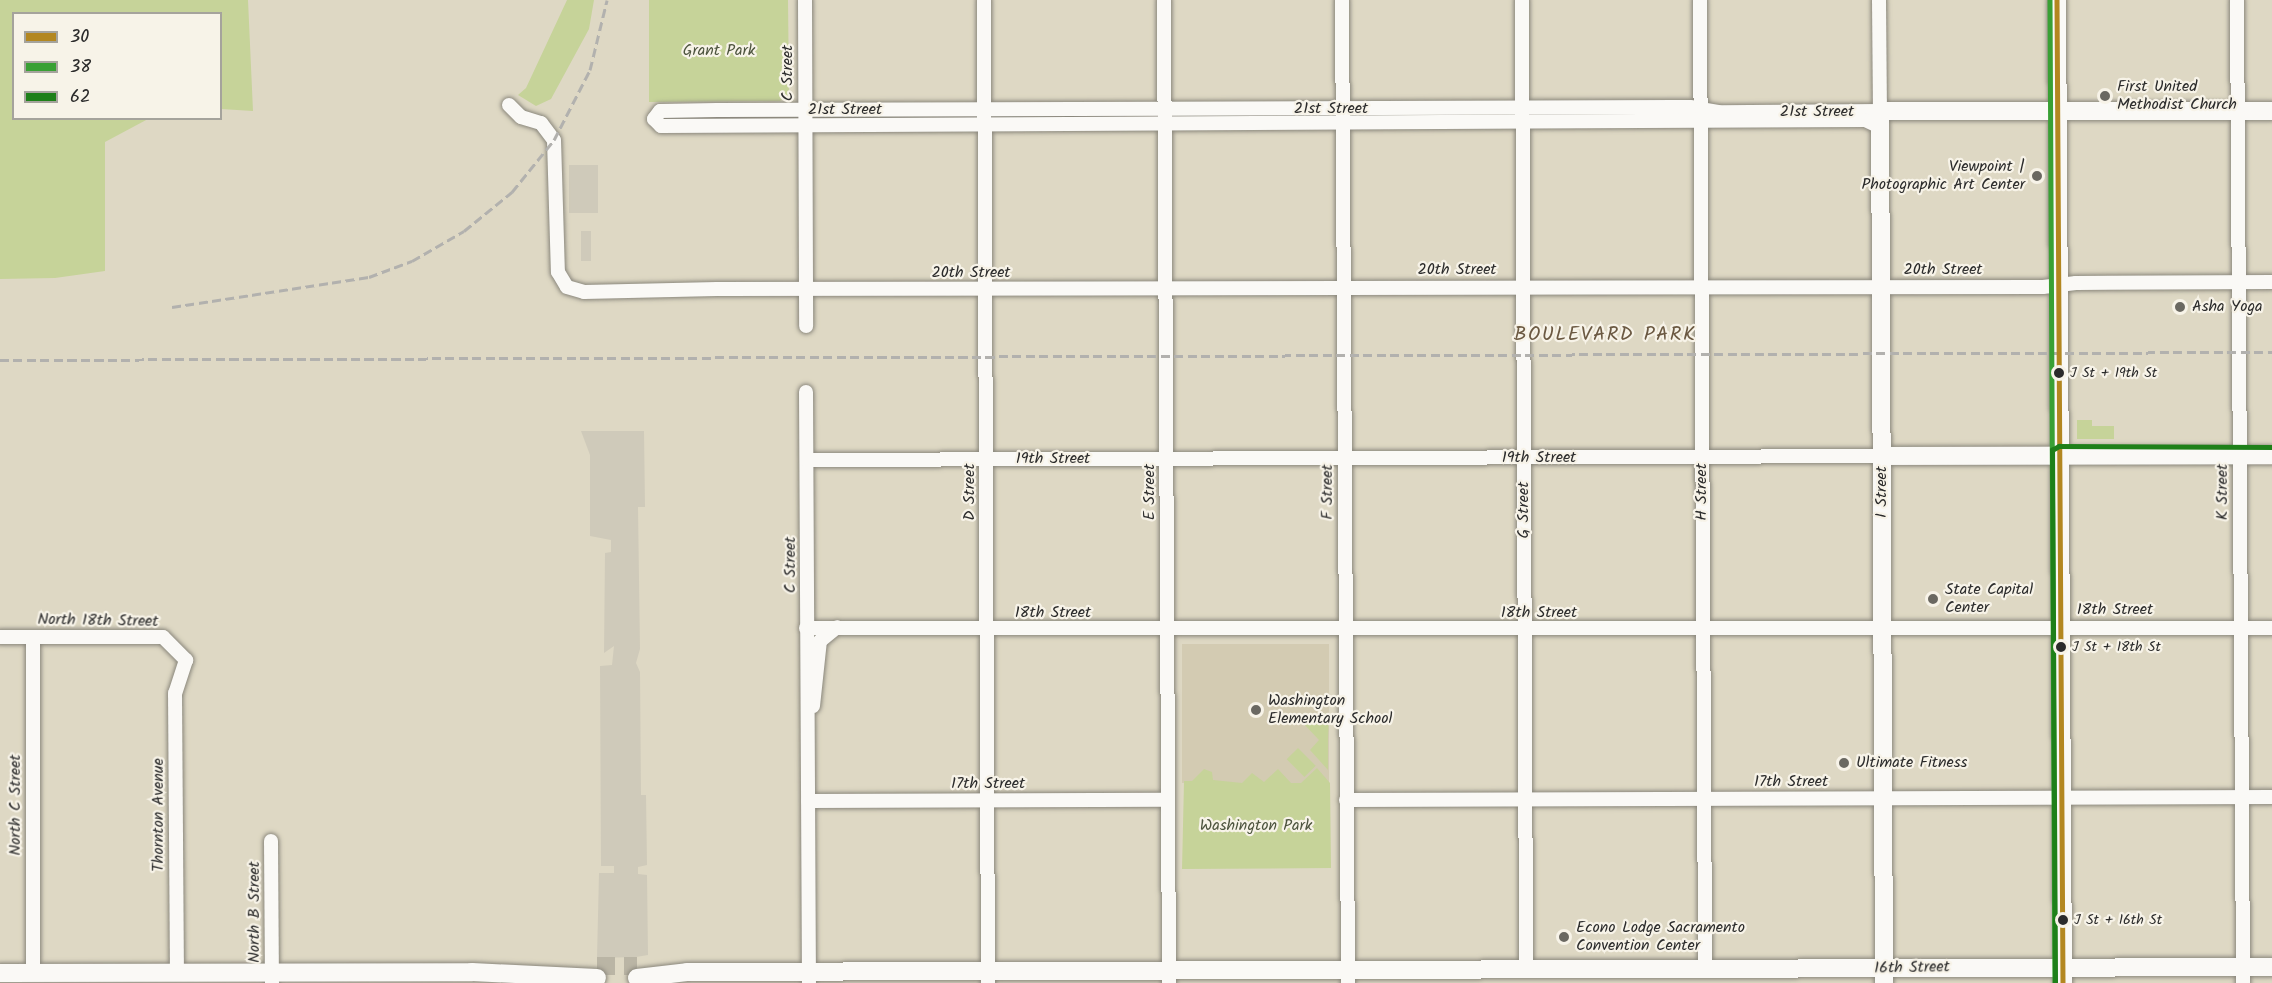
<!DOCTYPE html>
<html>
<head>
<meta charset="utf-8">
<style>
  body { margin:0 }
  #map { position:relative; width:2272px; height:983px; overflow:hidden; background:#ded8c4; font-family:Kalam,sans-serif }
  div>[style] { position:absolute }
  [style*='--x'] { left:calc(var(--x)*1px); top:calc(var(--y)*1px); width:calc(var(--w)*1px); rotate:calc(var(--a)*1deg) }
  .built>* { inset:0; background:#d3cbb2; transform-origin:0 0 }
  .industrial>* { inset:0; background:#cfcaba; transform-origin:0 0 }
  .green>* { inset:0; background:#c6d399; transform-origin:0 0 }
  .major-tunnel>* { height:18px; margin-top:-9px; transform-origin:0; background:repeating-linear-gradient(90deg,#bab5a5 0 18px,transparent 0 27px) }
  .roads { filter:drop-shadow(0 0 2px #8a877c) drop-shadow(0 0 2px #8a877c) }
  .minor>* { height:14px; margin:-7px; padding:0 7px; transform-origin:7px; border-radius:7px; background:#faf9f6 }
  .major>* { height:18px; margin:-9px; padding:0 9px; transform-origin:9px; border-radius:9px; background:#faf9f6 }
  .rail>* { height:3px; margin-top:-1.5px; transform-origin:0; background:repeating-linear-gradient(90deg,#b2b1ae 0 9px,transparent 0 13.5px) }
  .bus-1>* { height:4.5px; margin:-2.25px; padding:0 2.25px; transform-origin:2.25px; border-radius:2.25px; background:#b38720 }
  .bus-2>* { height:4.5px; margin:-2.25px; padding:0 2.25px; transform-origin:2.25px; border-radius:2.25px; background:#39a034 }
  .bus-3>* { height:4.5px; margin:-2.25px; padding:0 2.25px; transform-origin:2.25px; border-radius:2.25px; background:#1e8019 }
  .dots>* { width:16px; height:16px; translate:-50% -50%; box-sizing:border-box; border:3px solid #f7f3e8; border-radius:50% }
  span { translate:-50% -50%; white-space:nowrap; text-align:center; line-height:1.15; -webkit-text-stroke:4.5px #f7f3e8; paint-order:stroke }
  .bus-label { font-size:14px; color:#2b2b2b }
  .left { translate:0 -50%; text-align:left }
  .park-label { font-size:16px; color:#4d543e }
  .street-label { font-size:16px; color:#2b2b2b }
  .poi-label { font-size:16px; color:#2b2b2b }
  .right { translate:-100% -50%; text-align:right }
  .quarter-label { font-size:20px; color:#6b5942; letter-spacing:1.5px }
  .legend { position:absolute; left:12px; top:12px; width:210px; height:108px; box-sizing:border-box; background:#f7f3e8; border:2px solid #a5a39c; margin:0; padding:8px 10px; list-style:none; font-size:18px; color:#2b2b2b }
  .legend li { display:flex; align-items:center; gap:12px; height:30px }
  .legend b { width:30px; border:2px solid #a5a39c }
</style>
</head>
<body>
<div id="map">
  <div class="built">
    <div style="left:1329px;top:644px;width:139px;height:147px;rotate:90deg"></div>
  </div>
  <div class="industrial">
    <div style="left:569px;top:165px;width:29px;height:48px"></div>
    <div style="left:581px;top:231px;width:10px;height:30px"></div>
    <div style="clip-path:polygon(581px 431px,644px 431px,645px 507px,638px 507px,640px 649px,636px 663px,640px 672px,641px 795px,646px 795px,647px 865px,638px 867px,638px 874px,647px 875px,648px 955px,636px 957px,597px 958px,599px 873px,614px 873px,614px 866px,601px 866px,600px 666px,612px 665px,614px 646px,604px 653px,605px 553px,611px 552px,611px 540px,590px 536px,590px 455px)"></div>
  </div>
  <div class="green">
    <div style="clip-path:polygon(0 0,248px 0,253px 111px,221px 109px,220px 14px,14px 14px,14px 118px,148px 119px,105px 142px,105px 271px,55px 278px,0 279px)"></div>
    <div style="clip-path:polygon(567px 0,594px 0,589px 29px,551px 99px,536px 106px,518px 95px,526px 88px)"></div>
    <div style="clip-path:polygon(649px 0,788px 0,789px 94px,780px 101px,649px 102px)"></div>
    <div style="clip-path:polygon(2077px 420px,2092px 420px,2092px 426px,2114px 426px,2114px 439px,2077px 439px)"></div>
    <div style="clip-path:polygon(1329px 713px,1328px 739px,1328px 770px,1310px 750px,1319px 740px,1301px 721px,1307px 715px)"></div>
    <div style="left:1298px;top:748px;width:25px;height:16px;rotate:45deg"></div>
    <div style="clip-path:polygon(1317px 768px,1330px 783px,1331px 868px,1182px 869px,1184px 781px,1192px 781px,1204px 769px,1212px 772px,1213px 780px,1242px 783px,1252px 773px,1264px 782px,1278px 769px,1291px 783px,1301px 783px)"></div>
  </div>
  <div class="major-tunnel">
    <div style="--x:597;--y:966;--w:40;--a:0"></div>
  </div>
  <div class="roads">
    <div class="minor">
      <div style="--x:805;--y:0;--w:326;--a:89.8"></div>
      <div style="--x:984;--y:0;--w:983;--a:89.77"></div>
      <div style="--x:1164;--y:0;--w:983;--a:89.71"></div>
      <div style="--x:1342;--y:0;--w:983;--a:89.65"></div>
      <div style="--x:1522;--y:0;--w:969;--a:89.76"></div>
      <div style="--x:1700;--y:0;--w:970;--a:89.7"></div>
      <div style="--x:1879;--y:0;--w:111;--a:89.5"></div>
      <div style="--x:1880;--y:111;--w:162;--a:179.6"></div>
      <div style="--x:1718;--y:112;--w:27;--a:-170"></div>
      <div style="--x:1691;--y:107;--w:974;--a:179.82"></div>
      <div style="--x:717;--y:110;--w:57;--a:179"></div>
      <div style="--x:660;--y:111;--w:10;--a:127"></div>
      <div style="--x:654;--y:119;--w:10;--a:45"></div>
      <div style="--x:661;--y:126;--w:1204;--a:-0.29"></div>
      <div style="--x:1865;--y:120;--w:17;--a:25"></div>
      <div style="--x:2237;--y:0;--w:983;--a:89.65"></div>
      <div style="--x:509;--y:105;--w:17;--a:45"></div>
      <div style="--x:521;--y:117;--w:21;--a:17"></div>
      <div style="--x:541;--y:123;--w:21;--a:53"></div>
      <div style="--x:554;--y:140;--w:132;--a:88.3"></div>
      <div style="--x:558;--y:272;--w:17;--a:59"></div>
      <div style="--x:567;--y:287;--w:18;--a:16"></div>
      <div style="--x:584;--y:292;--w:133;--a:-1.3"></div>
      <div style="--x:717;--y:289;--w:1326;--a:-0.09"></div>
      <div style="--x:2043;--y:287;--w:33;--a:-7"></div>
      <div style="--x:2076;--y:283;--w:196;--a:-0.3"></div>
      <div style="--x:806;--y:392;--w:591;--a:89.71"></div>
      <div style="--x:807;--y:460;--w:1074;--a:-0.21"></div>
      <div style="--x:806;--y:628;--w:1466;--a:0"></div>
      <div style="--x:0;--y:637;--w:163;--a:0"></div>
      <div style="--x:163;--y:637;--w:33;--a:45"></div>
      <div style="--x:186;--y:660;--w:35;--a:108"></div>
      <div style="--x:175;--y:693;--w:279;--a:89.6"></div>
      <div style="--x:33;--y:637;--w:336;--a:90"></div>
      <div style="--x:813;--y:706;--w:65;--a:-83.9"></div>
      <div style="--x:820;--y:641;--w:22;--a:-39"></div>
      <div style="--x:1346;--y:800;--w:926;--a:-0.19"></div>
      <div style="--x:808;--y:801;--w:360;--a:-0.2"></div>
      <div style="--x:271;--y:841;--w:142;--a:89.6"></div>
    </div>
    <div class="major">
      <div style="--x:2057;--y:0;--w:983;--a:89.65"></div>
      <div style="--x:1881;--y:456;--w:391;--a:-0.1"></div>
      <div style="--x:0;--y:973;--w:472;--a:-0.1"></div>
      <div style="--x:472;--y:972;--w:125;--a:2.7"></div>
      <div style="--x:637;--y:978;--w:50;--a:-6.8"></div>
      <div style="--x:687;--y:972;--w:1585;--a:-0.18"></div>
      <div style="--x:1884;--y:983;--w:872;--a:-90.26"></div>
      <div style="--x:1880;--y:111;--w:392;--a:0"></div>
    </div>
  </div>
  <div class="rail">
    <div style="--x:172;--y:307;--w:199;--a:-8.7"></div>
    <div style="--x:369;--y:277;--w:46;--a:-20.4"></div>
    <div style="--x:412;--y:261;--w:60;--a:-30"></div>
    <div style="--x:464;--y:231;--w:62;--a:-39.1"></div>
    <div style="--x:512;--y:192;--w:67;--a:-51.1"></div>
    <div style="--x:554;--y:140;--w:79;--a:-62.8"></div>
    <div style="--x:590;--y:70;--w:72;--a:-76.3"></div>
    <div style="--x:0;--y:360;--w:2272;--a:-0.2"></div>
  </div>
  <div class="bus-1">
    <div style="--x:2057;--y:0;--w:983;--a:89.65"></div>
  </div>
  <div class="bus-2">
    <div style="--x:2050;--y:0;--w:983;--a:89.71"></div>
  </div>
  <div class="bus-3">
    <div style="--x:2055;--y:983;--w:533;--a:-90.32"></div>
    <div style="--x:2052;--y:450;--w:8;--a:-30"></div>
    <div style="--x:2059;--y:446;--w:213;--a:0.3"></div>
  </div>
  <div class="dots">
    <div style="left:2105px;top:96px;background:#6a6861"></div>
    <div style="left:2037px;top:176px;background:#6a6861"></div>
    <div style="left:2180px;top:307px;background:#6a6861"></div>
    <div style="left:2059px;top:373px;background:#2b2b2b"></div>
    <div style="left:1933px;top:599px;background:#6a6861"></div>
    <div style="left:2061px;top:647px;background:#2b2b2b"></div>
    <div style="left:1256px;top:710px;background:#6a6861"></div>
    <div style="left:1844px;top:763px;background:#6a6861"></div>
    <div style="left:2063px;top:920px;background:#2b2b2b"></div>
    <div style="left:1564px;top:937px;background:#6a6861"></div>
  </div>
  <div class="bus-label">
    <span class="left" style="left:2070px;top:373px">J St + 19th St</span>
    <span class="left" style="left:2072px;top:647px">J St + 18th St</span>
    <span class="left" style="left:2074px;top:920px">J St + 16th St</span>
  </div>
  <div class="park-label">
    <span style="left:719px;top:51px">Grant Park</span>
    <span style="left:1256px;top:826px">Washington Park</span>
  </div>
  <div class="street-label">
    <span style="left:788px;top:73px;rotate:-90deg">C Street</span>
    <span style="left:1331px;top:109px">21st Street</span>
    <span style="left:845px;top:110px">21st Street</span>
    <span style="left:1817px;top:112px">21st Street</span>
    <span style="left:1457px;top:270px">20th Street</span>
    <span style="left:1943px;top:270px">20th Street</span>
    <span style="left:971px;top:273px">20th Street</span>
    <span style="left:1539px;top:458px">19th Street</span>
    <span style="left:1053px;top:459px">19th Street</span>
    <span style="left:970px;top:492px;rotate:-90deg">D Street</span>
    <span style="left:1150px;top:492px;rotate:-90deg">E Street</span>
    <span style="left:1328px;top:492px;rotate:-90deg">F Street</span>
    <span style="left:1702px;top:492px;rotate:-90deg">H Street</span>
    <span style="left:1882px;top:492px;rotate:-90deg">I Street</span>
    <span style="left:2223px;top:492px;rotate:-90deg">K Street</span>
    <span style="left:1524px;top:510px;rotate:-90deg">G Street</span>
    <span style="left:791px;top:565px;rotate:-90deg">C Street</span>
    <span style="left:2115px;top:610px">18th Street</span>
    <span style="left:1053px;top:613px">18th Street</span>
    <span style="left:1539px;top:613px">18th Street</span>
    <span style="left:98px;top:621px;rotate:1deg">North 18th Street</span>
    <span style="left:1791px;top:782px">17th Street</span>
    <span style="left:988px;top:784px">17th Street</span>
    <span style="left:16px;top:805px;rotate:-90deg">North C Street</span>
    <span style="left:159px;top:815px;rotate:-90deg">Thornton Avenue</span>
    <span style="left:255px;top:912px;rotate:-90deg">North B Street</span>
    <span style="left:1912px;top:968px;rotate:-1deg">16th Street</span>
  </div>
  <div class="poi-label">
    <span class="left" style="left:2117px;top:96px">First United<br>Methodist Church</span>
    <span class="right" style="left:2025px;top:176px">Viewpoint |<br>Photographic Art Center</span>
    <span class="left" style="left:2192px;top:307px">Asha Yoga</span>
    <span class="left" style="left:1945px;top:599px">State Capital<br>Center</span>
    <span class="left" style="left:1268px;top:710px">Washington<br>Elementary School</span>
    <span class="left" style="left:1856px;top:763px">Ultimate Fitness</span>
    <span class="left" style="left:1576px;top:937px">Econo Lodge Sacramento<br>Convention Center</span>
  </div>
  <div class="quarter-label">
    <span style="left:1605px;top:335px">BOULEVARD PARK</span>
  </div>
  <ul class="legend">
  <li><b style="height:8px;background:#b38720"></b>30</li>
  <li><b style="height:8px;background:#39a034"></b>38</li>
  <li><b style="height:8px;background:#1e8019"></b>62</li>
  </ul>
</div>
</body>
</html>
